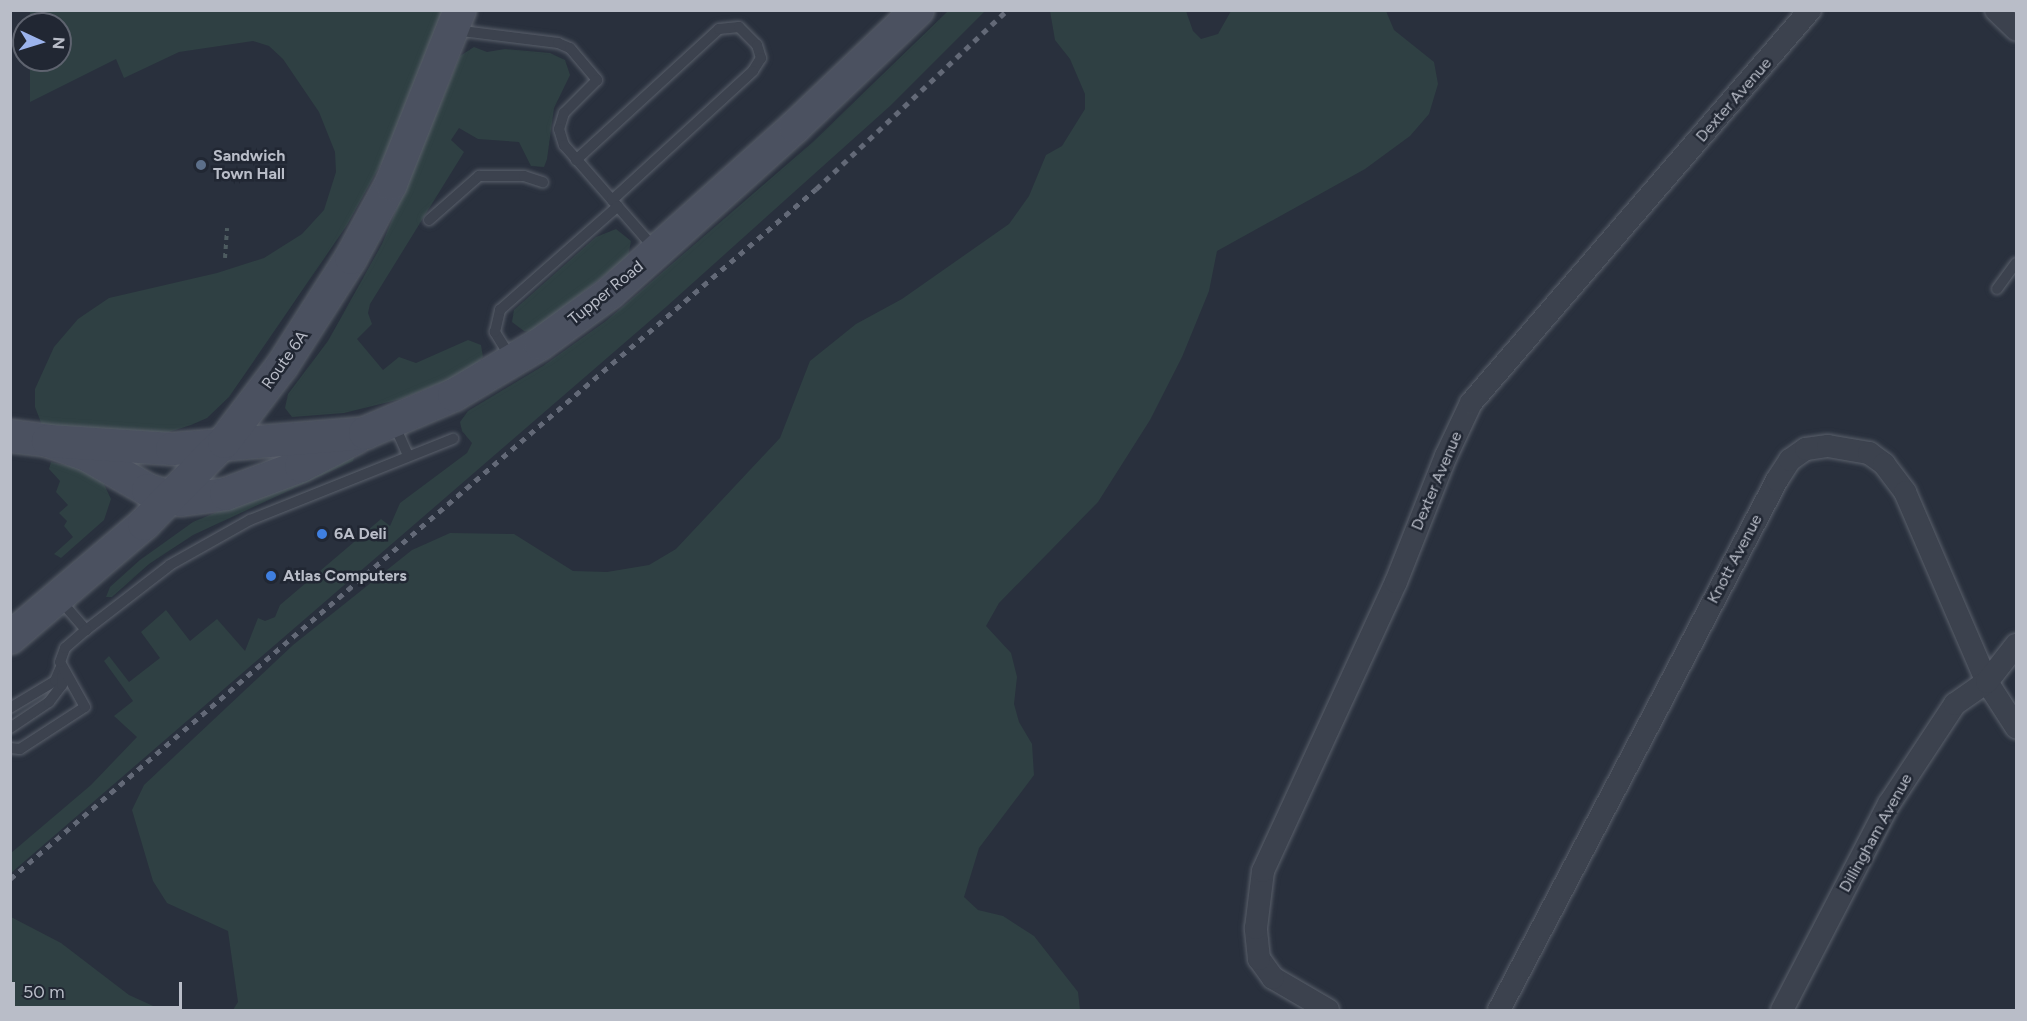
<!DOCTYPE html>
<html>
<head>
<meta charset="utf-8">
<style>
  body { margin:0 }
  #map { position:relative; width:2027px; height:1021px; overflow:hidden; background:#29303d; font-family:Figtree,sans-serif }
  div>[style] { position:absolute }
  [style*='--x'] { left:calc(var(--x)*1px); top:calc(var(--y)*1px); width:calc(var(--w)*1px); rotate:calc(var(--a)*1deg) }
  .green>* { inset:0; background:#2f4043 }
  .path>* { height:4px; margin-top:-2px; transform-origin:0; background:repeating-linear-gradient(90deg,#4d5b60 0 4.5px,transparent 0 9px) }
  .roads { filter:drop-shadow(0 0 2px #5a606b) drop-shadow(0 0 2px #5a606b) }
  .lane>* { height:10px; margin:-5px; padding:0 5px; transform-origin:5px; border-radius:5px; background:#3c424e }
  .street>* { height:22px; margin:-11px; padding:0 11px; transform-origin:11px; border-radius:11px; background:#3c424e }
  .secondary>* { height:32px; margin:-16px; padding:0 16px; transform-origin:16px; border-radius:16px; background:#4b5160 }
  .rail>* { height:4.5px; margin-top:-2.25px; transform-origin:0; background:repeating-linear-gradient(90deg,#636977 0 6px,transparent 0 12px) }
  .dots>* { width:16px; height:16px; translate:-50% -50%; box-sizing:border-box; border:3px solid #212733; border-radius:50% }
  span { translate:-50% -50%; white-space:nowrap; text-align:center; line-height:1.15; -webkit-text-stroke:5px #212733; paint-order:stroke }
  .street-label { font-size:16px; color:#b9bdc8 }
  .poi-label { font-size:16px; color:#b9bdc8; font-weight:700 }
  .left { translate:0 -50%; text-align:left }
  .frame { position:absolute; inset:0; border:12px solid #b9bdc8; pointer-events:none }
  .north { position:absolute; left:12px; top:12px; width:60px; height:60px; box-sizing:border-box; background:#212733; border:2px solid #5e636f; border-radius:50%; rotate:94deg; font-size:16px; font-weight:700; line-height:24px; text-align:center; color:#b9bdc8 }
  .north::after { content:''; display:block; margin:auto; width:21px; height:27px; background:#9bb3ec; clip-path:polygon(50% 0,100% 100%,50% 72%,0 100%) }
  .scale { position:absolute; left:12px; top:982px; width:170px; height:27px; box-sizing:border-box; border:3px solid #b9bdc8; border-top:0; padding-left:8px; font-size:18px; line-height:21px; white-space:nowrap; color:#b9bdc8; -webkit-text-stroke:4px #212733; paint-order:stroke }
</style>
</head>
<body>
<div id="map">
  <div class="green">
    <div style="clip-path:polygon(30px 11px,445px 11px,391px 146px,347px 225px,229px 397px,207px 418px,191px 425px,166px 433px,132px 434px,42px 425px,35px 407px,35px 389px,54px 347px,78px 319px,109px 298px,217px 273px,264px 258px,302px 234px,324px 210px,336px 172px,335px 152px,319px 112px,283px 59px,269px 46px,253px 41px,179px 52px,124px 78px,116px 59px,30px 102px,30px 60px,60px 60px,60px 24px,30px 24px)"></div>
    <div style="clip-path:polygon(948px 11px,985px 11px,890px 106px,666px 307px,11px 873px,11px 853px,91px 785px,137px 737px,114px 716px,133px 701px,104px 661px,109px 656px,129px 682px,160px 658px,141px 632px,166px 610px,190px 641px,217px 619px,245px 651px,258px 618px,265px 621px,275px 617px,280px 605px,381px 519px,390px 526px,400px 503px,467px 453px,472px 443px,462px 431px,460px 422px,468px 411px,543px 366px,606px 321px,813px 142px)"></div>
    <div style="clip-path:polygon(1050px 11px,1186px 11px,1193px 31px,1201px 39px,1218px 34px,1231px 11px,1386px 11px,1394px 30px,1434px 62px,1438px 84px,1429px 114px,1410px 136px,1365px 169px,1217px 251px,1209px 291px,1182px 357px,1150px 420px,1098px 502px,999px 603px,986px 626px,1011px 653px,1017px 677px,1014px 704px,1019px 722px,1032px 744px,1034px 775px,979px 848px,964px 897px,978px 910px,1003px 916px,1034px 936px,1078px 992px,1080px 1010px,233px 1010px,238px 1002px,228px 931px,167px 903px,153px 881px,132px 810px,144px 785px,293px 645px,412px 550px,430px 542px,450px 533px,514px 534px,573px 571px,607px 572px,649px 565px,676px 549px,780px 438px,810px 361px,856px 324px,902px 299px,1009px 224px,1029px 196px,1046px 155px,1062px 146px,1085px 109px,1085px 94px,1070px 59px,1055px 40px)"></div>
    <div style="clip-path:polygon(474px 47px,487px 52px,505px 49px,550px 53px,565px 60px,570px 75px,554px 108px,547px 159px,544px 167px,531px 166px,519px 142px,478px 139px,459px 128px,451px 140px,464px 152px,370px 304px,368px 313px,372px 324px,357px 339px,383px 370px,399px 357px,416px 363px,468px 340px,481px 345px,483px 357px,470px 371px,401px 399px,344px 413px,292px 417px,285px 408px,288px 394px,328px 341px,382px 244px,460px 56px)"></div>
    <div style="clip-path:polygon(616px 229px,631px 241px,628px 257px,532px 332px,524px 331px,512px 322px,514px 310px,596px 237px)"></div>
    <div style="clip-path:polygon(355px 454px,353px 461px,193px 535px,149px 564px,112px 597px,106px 597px,110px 587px,140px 560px,193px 522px)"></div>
    <div style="clip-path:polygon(51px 462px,84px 469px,103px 482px,111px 499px,104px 520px,61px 558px,54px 554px,73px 537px,64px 526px,67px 521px,59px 513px,68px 505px,56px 492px,60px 481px,49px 469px)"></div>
    <div style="clip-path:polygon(11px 917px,61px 943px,129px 995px,162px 1010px,11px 1010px)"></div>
  </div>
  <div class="path">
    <div style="--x:225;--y:258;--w:30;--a:-86"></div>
  </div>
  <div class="roads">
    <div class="lane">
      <div style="--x:454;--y:30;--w:105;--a:7.1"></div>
      <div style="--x:558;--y:43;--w:13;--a:23"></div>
      <div style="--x:570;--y:48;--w:42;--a:49.8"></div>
      <div style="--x:597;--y:80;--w:47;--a:135"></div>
      <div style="--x:564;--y:113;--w:17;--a:107"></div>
      <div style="--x:559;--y:129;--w:17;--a:73"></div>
      <div style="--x:564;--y:145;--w:140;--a:48.8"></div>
      <div style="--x:576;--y:160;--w:194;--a:-42.5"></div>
      <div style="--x:719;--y:29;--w:20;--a:-6"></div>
      <div style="--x:739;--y:27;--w:25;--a:45"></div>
      <div style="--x:757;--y:45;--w:14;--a:73"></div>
      <div style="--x:761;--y:58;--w:15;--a:122"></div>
      <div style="--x:753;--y:71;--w:191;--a:137.5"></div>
      <div style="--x:429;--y:220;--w:67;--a:-41.3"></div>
      <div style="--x:479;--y:176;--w:45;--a:0"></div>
      <div style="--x:524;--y:176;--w:20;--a:18"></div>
      <div style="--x:1997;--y:289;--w:32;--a:-54"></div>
      <div style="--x:511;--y:358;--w:31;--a:-122"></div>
      <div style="--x:495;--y:332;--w:23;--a:-77"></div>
      <div style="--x:500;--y:310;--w:157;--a:-41.4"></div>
      <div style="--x:394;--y:424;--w:35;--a:66"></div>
      <div style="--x:60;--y:600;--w:40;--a:49"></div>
      <div style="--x:86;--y:630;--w:106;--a:-37.7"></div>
      <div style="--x:170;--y:565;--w:92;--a:-29.4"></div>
      <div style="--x:250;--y:520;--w:219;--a:-21.8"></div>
      <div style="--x:10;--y:708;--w:52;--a:-31"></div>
      <div style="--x:55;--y:681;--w:13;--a:-67"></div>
      <div style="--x:10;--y:728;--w:47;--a:-33.7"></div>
      <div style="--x:49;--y:702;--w:21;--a:-53"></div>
      <div style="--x:62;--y:685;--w:11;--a:-85"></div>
      <div style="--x:10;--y:748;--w:10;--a:6"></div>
      <div style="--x:20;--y:749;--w:77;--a:-32.9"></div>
      <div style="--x:85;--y:707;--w:51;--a:-119.1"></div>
      <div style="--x:60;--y:662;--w:15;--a:-70"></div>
      <div style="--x:65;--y:648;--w:28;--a:-41"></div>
    </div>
    <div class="street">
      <div style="--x:1996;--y:10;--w:28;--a:44"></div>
      <div style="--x:1328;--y:1010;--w:64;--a:-149.8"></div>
      <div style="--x:1273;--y:978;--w:24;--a:-126"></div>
      <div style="--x:1259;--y:959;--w:31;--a:-96"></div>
      <div style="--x:1256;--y:928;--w:57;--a:-83"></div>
      <div style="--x:1263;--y:871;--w:318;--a:-65.3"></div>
      <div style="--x:1396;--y:582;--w:136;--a:-68.4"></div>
      <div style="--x:1446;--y:456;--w:59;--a:-64.7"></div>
      <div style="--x:1471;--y:403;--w:519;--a:-49.22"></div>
      <div style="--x:1499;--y:1010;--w:598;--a:-62.32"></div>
      <div style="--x:1777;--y:480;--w:24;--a:-57"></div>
      <div style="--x:1790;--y:460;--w:19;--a:-35"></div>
      <div style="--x:1806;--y:449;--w:22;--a:-8"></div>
      <div style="--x:1828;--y:446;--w:42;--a:9.7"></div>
      <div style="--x:1869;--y:453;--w:19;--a:36"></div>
      <div style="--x:1884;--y:464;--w:35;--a:53"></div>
      <div style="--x:1905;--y:492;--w:207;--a:66.7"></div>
      <div style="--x:1987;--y:682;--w:54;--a:57.2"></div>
      <div style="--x:1782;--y:1010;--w:232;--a:-62.6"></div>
      <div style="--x:1889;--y:804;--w:120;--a:-56.6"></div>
      <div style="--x:1955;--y:704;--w:39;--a:-35"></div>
      <div style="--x:1987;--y:682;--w:47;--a:-51.9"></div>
    </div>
    <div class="secondary">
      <div style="--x:10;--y:436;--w:38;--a:7"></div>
      <div style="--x:48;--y:441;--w:41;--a:19.7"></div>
      <div style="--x:87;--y:455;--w:70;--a:29.8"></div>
      <div style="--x:148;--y:490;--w:34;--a:17"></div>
      <div style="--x:181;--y:500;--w:45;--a:-7.6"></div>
      <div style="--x:226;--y:494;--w:80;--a:-20.5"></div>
      <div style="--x:301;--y:466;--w:62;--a:-27"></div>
      <div style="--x:48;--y:441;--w:124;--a:3.7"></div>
      <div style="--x:172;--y:449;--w:194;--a:-4.7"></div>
      <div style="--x:365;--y:433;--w:97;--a:-23.1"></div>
      <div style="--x:454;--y:395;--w:100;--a:-30.7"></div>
      <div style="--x:540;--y:344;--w:87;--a:-36.1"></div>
      <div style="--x:610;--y:293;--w:249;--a:-41.9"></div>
      <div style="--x:795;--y:127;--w:170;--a:-43.6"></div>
      <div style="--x:10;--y:638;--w:176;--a:-40.4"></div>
      <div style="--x:144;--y:524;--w:115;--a:-45.7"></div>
      <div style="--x:224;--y:442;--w:96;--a:-52.7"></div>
      <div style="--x:282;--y:366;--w:128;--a:-57.4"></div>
      <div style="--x:351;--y:258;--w:84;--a:-61.6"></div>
      <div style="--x:391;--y:184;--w:187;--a:-68.4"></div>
    </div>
  </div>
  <div class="rail">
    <div style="--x:10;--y:879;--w:1061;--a:-40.57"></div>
    <div style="--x:816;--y:189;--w:262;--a:-43.1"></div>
  </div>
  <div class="dots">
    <div style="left:201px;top:165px;background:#5c6f8a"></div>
    <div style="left:322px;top:534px;background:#3f7fe0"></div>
    <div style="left:271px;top:576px;background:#3f7fe0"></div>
  </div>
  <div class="street-label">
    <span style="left:1734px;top:100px;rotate:-49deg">Dexter Avenue</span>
    <span style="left:606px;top:293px;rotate:-39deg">Tupper Road</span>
    <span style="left:285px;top:360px;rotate:-55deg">Route 6A</span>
    <span style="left:1437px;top:481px;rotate:-67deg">Dexter Avenue</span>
    <span style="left:1735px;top:559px;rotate:-62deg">Knott Avenue</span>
    <span style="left:1876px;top:833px;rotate:-61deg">Dillingham Avenue</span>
  </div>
  <div class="poi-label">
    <span class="left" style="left:213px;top:165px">Sandwich<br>Town Hall</span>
    <span class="left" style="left:334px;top:534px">6A Deli</span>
    <span class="left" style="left:283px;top:576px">Atlas Computers</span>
  </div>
  <div class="frame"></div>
  <div class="north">N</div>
  <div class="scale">50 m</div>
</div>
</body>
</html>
